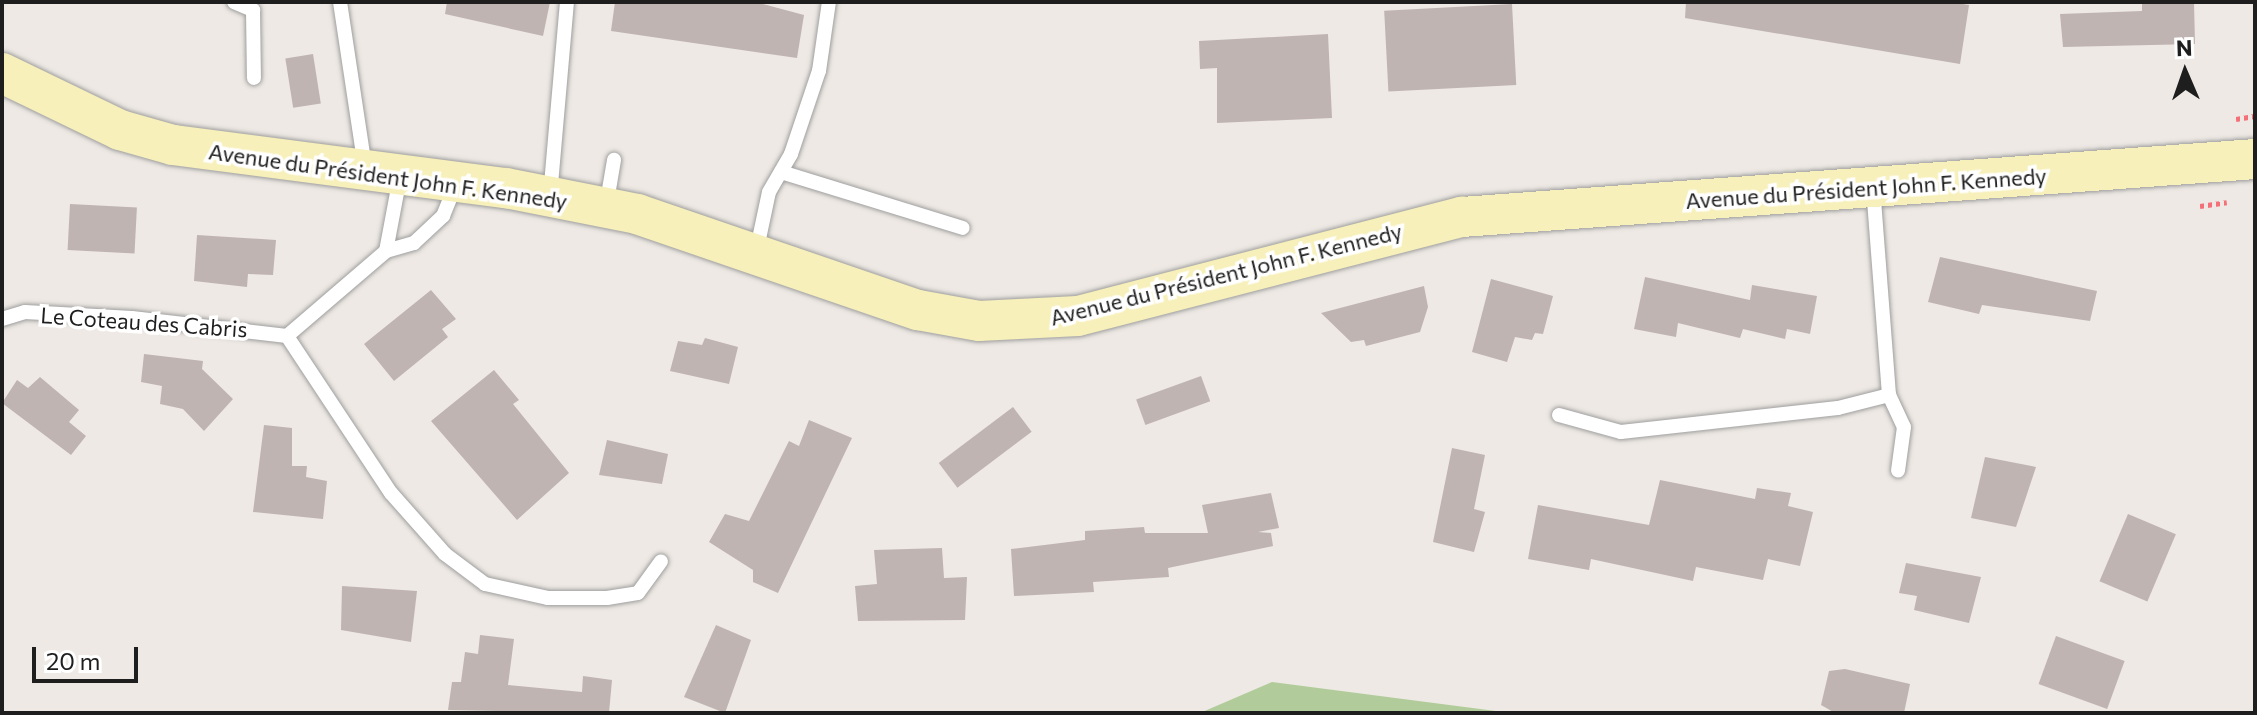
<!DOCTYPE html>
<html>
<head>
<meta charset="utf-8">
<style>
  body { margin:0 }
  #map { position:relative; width:2257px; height:715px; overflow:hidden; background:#eee9e4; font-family:Commissioner,sans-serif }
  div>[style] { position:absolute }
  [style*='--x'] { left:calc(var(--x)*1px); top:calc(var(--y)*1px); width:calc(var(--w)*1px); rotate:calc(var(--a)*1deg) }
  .forest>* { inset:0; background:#b1cc9a }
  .building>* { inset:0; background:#bfb4b1; transform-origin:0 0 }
  .path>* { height:5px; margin-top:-2.5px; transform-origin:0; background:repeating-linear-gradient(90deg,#f46f78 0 4px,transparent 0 8px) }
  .roads { filter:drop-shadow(0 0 2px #9f9f9f) drop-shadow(0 0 2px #9f9f9f) }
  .service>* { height:14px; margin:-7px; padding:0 7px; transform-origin:7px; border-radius:7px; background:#fff }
  .secondary>* { height:40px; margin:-20px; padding:0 20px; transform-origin:20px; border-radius:20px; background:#f7f0ba }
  span { translate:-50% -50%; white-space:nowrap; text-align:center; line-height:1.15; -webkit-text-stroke:7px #fff; paint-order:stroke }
  .street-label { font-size:22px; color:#1e1e1e }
  .frame { position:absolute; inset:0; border:4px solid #1e1e1e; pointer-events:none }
  .north { position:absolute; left:2145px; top:32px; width:80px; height:80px; -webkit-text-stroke:6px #fff; paint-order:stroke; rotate:358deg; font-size:22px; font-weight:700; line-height:32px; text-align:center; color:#1e1e1e }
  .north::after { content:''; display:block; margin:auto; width:28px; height:36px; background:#1e1e1e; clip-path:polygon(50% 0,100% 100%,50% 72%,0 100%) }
  .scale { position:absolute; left:32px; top:647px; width:106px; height:36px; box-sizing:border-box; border:4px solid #1e1e1e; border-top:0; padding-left:10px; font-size:24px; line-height:28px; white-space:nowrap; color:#1e1e1e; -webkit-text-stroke:6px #fff; paint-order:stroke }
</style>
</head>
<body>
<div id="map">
  <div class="forest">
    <div style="clip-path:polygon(1272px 682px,1511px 713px,1200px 713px)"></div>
  </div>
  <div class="building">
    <div style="clip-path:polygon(447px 2px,550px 2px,543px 36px,445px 14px)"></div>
    <div style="clip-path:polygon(615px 2px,756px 2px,804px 15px,797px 58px,611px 31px)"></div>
    <div style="clip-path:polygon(1686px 2px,1950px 2px,1969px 5px,1960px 64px,1685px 18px)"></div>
    <div style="clip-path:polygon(2142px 2px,2194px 2px,2195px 44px,2063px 47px,2060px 14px,2142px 11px)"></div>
    <div style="left:1512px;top:4px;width:81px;height:128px;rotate:87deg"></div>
    <div style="clip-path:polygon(1328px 34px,1332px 118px,1217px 123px,1217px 68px,1200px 69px,1199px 41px)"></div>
    <div style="left:313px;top:54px;width:50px;height:28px;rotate:81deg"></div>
    <div style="left:70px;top:204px;width:67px;height:46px;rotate:3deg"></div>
    <div style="clip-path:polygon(197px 235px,276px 240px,273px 275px,248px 274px,247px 287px,194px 281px)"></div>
    <div style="clip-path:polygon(1940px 257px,2097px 291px,2090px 321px,1982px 305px,1979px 314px,1928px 302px)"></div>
    <div style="clip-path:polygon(1645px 277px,1750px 300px,1752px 285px,1817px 296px,1810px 334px,1787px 329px,1785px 339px,1743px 329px,1740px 338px,1678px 323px,1676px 337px,1634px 329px)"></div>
    <div style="clip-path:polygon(1491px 279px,1553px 296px,1543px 334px,1535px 333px,1532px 340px,1515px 337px,1507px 362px,1472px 352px)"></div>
    <div style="clip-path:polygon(1424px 286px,1428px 307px,1420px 332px,1366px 346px,1364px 340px,1351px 342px,1321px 313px)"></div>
    <div style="clip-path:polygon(431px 290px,456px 319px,442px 329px,448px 337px,394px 381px,364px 344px)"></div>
    <div style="clip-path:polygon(705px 338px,738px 347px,729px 384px,670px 371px,678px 341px,702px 345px)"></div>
    <div style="clip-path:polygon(144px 354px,203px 361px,202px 369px,233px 399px,204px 431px,183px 409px,160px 404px,162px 386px,141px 382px)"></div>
    <div style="clip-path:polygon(494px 370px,519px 400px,513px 404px,569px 473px,517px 520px,431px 421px)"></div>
    <div style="left:1201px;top:376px;width:27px;height:69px;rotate:70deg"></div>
    <div style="clip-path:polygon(40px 377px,79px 410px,69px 422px,86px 436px,71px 455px,2px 403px,17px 380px,28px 388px)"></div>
    <div style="left:1013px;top:407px;width:31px;height:93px;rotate:53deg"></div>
    <div style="clip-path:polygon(809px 420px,852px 438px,778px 593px,753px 582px,753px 570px,709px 542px,725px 514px,749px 521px,789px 441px,799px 446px)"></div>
    <div style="clip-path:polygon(264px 425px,292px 428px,292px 466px,307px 466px,306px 477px,327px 481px,323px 519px,253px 512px)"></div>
    <div style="clip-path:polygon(607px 440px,668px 454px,662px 484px,599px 475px)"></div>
    <div style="clip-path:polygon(1452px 448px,1485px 455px,1474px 509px,1485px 512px,1474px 552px,1433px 542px)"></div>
    <div style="clip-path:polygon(1985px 457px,2036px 467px,2016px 527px,1971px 518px)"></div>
    <div style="clip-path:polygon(1660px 480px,1755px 499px,1757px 488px,1791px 493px,1788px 506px,1813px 512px,1800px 566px,1768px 559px,1763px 580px,1696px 567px,1693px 581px,1591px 559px,1589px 570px,1528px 559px,1538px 505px,1649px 525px)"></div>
    <div style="clip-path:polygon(1271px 493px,1279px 528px,1258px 532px,1271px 533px,1273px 546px,1168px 568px,1169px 577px,1093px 582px,1094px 592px,1014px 596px,1011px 549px,1085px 540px,1085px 531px,1144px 527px,1145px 533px,1208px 533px,1202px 505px)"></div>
    <div style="left:2128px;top:514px;width:52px;height:73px;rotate:23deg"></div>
    <div style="clip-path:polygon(942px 548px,944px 578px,967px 577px,965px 620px,858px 621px,855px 586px,877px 584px,874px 550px)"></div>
    <div style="clip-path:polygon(1906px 563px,1981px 577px,1969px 623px,1914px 610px,1917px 596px,1899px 593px)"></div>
    <div style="clip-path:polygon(342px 586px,417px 591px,411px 642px,341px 630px)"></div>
    <div style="clip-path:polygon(716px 625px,751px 640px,725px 713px,684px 697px)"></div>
    <div style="clip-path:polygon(480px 635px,514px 639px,508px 685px,582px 692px,583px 676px,612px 680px,609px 713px,448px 710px,452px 682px,461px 682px,465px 652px,478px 654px)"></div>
    <div style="left:2056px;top:636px;width:73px;height:51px;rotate:20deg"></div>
    <div style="clip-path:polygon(1845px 669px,1910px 684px,1904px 713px,1835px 713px,1821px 705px,1829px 671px)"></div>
  </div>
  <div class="path">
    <div style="--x:2236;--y:119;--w:19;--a:-9"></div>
    <div style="--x:2200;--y:206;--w:27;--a:-8"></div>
  </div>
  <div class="roads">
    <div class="service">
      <div style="--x:234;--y:2;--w:21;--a:23"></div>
      <div style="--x:253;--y:10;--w:68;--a:89.2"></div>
      <div style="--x:340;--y:2;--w:168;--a:81.4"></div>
      <div style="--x:781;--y:172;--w:190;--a:17.1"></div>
      <div style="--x:400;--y:177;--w:75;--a:100.7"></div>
      <div style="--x:386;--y:251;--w:29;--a:-16"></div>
      <div style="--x:414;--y:243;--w:40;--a:-43"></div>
      <div style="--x:443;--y:216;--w:35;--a:-68"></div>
      <div style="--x:550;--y:196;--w:195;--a:-85"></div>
      <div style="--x:606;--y:207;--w:48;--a:-80.3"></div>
      <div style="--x:756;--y:253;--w:62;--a:-78"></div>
      <div style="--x:769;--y:192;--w:44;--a:-59.9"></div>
      <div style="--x:791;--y:154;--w:88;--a:-71.4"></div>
      <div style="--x:819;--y:71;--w:70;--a:-81.8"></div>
      <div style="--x:2;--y:319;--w:24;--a:-17"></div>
      <div style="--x:25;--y:312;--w:107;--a:3.2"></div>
      <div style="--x:132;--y:318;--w:156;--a:6.6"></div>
      <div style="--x:287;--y:336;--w:188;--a:56.5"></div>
      <div style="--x:391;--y:493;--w:81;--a:48.5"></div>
      <div style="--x:445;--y:554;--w:50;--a:36.9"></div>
      <div style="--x:485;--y:584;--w:65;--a:12.5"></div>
      <div style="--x:548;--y:598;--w:59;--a:0"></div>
      <div style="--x:607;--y:598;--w:31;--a:-9"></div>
      <div style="--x:638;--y:593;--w:39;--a:-54"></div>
      <div style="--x:287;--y:336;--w:130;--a:-40.6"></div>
      <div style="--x:1889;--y:395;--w:35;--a:65"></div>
      <div style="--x:1904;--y:427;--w:44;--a:97.8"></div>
      <div style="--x:1559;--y:415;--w:64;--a:15.3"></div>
      <div style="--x:1621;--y:432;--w:218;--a:-6.3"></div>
      <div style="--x:1838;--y:408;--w:53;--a:-14.3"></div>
      <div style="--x:1889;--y:395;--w:208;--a:-94.4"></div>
    </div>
    <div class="secondary">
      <div style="--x:2;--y:73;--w:131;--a:25.8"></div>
      <div style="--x:120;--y:130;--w:55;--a:15.8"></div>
      <div style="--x:173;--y:145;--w:336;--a:7.4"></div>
      <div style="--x:506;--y:188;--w:134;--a:11.2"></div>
      <div style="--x:637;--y:214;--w:297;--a:18.9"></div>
      <div style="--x:918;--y:310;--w:62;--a:10.2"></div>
      <div style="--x:979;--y:321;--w:99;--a:-2.9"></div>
      <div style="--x:1078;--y:316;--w:397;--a:-14.5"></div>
      <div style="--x:1462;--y:217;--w:795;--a:-4.18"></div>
    </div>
  </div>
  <div class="street-label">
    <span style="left:388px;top:176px;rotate:8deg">Avenue du Président John F. Kennedy</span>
    <span style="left:1866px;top:188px;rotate:-4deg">Avenue du Président John F. Kennedy</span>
    <span style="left:1226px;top:274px;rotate:-14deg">Avenue du Président John F. Kennedy</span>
    <span style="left:144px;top:322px;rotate:4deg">Le Coteau des Cabris</span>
  </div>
  <div class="frame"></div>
  <div class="north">N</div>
  <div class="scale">20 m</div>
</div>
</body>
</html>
